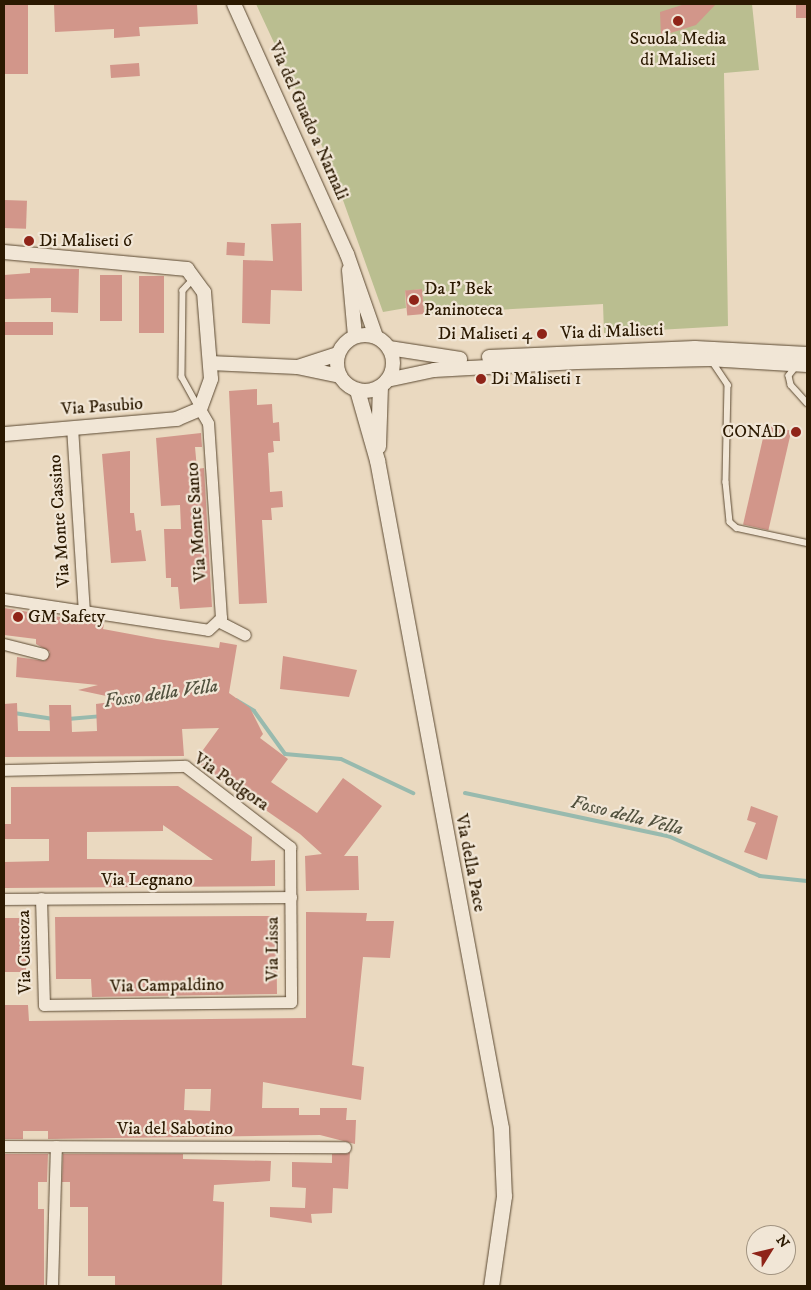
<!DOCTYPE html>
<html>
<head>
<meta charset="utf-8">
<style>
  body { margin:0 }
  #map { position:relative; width:811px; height:1290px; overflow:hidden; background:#ead9c0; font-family:"IM FELL DW Pica",serif }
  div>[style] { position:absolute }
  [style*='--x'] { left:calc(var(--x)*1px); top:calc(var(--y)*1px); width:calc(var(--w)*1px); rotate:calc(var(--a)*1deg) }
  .green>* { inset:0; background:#babe90 }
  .stream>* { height:4px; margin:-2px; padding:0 2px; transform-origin:2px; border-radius:2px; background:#98baae }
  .building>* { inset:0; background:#d2968a; transform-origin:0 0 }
  .roads { filter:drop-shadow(0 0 1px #5b4931) drop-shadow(0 0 1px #5b4931) }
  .service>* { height:5.5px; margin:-2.75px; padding:0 2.75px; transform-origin:2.75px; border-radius:2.75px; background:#f1e6d6 }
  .minor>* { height:11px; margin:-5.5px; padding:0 5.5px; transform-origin:5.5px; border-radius:5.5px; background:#f1e6d6 }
  .tertiary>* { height:14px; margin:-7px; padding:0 7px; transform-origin:7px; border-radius:7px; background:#f1e6d6 }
  .tertiary>.ring { margin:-7px; padding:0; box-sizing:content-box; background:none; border:14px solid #f1e6d6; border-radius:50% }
  .secondary>* { height:15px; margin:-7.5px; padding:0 7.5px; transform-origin:7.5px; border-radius:7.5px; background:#f1e6d6 }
  .dots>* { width:14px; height:14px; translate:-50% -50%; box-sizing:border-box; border:2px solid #f1e6d6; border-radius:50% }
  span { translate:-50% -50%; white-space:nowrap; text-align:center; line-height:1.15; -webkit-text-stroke:4.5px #f1e6d6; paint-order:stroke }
  .poi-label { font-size:18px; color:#2b1901 }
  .left { translate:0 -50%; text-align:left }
  .right { translate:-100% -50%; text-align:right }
  .street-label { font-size:18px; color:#2b1901 }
  .water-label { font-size:19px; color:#51513e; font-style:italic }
  .frame { position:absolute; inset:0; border:5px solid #2b1901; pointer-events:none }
  .north { position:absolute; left:746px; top:1225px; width:50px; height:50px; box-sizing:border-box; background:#f1e6d6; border:1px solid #a29481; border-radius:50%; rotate:54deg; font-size:14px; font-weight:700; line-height:20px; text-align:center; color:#2b1901 }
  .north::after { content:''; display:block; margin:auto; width:18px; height:22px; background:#8f2418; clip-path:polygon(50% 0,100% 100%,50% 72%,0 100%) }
</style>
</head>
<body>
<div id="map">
  <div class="green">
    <div style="clip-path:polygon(256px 4px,752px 4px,759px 70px,724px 73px,728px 326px,604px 333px,603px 304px,424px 314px,422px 289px,405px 291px,406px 308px,383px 312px,329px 161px)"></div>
  </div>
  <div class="stream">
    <div style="--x:236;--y:700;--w:21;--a:31"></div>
    <div style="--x:254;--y:711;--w:53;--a:54.2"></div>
    <div style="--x:285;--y:754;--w:56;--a:5.1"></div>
    <div style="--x:341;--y:759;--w:80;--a:25.3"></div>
    <div style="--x:14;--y:713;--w:40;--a:8.5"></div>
    <div style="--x:68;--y:719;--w:33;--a:-5"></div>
    <div style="--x:465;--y:793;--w:208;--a:12"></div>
    <div style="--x:668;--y:836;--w:100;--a:23.5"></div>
    <div style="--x:760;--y:876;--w:47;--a:6.1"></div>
  </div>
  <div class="building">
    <div style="left:4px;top:4px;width:24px;height:70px"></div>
    <div style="clip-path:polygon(54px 4px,197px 4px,198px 24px,139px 27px,140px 36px,114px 38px,114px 29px,55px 32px)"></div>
    <div style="clip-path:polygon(685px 4px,716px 4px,696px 25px,661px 36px,660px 12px)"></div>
    <div style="left:796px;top:4px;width:11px;height:14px"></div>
    <div style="left:139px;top:63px;width:13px;height:29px;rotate:86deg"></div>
    <div style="left:4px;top:200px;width:23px;height:28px;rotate:2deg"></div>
    <div style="clip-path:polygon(301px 223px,302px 291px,271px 290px,270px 324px,242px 323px,243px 260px,273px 261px,271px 224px)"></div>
    <div style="left:227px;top:242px;width:18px;height:13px;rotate:3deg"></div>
    <div style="clip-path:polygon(30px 268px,79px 269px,78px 313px,51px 312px,51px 298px,4px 299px,4px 275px,30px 273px)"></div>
    <div style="left:100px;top:275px;width:22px;height:46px"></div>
    <div style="left:139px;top:276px;width:25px;height:57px"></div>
    <div style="left:422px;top:289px;width:25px;height:17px;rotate:85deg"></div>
    <div style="left:4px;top:322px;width:49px;height:13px"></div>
    <div style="clip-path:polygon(257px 389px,257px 405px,272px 404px,273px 423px,279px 422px,280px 441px,273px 441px,274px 452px,268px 453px,269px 470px,270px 492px,282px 491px,283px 507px,271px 508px,272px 520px,262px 520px,267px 603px,239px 604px,229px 391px)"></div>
    <div style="left:766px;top:425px;width:26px;height:102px;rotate:13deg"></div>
    <div style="clip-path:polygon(201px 433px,202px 447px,195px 447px,197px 469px,204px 468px,212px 607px,180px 609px,178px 587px,171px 587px,171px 578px,166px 578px,164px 529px,181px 529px,180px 505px,161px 506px,156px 438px)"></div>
    <div style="clip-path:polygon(130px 451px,130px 513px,134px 513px,136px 531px,141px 530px,146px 561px,111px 563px,102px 454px)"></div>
    <div style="clip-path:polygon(4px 608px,104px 624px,103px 629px,157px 639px,219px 648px,220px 642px,237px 645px,229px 693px,250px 708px,263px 734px,260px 738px,288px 759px,271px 782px,317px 813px,343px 778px,382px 806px,344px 856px,358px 856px,359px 890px,306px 891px,305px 856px,322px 854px,300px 834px,195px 761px,219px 728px,182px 729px,184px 756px,4px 757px,4px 704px,17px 703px,18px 731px,50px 731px,49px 705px,71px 705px,72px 732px,97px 731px,96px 704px,125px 700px,78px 690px,98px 685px,16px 677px,17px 657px,45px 661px,50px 652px,36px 644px,36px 639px,4px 635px)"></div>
    <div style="clip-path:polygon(283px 656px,357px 670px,349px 697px,280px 689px)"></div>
    <div style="clip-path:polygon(evenodd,178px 786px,252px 837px,251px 861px,275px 860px,275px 886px,4px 888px,4px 862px,49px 861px,49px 839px,4px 839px,4px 824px,11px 824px,11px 787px,178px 786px,163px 825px,213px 860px,87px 859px,87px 832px,163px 831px,163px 825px)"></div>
    <div style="clip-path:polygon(751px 806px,778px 816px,767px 860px,744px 852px,756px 823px,747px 820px)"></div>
    <div style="clip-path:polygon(evenodd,306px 912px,367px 913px,366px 921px,394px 921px,390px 958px,363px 957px,352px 1065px,364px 1067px,361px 1100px,263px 1082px,262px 1108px,299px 1108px,299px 1115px,320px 1115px,320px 1108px,347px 1108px,346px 1120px,356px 1120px,355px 1144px,320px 1135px,48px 1139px,48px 1131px,23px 1131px,23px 1139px,4px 1139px,4px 1005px,28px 1005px,29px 1021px,306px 1018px,306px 912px,185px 1089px,211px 1089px,210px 1111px,184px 1110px,185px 1089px)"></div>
    <div style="clip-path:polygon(276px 916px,277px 994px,92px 997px,91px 979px,56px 979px,55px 917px)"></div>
    <div style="left:4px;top:918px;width:22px;height:54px"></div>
    <div style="clip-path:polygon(350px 1152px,348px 1189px,333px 1188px,332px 1213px,311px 1214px,312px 1223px,270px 1217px,270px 1207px,305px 1208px,306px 1188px,292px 1187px,292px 1162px,332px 1163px,332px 1154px)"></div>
    <div style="clip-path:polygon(4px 1154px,48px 1154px,47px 1182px,38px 1182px,38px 1209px,44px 1209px,44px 1286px,4px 1286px)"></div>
    <div style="clip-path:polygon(63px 1154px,183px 1154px,183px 1159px,271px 1161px,270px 1181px,214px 1185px,213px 1201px,224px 1202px,222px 1286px,115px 1286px,115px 1276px,88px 1276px,88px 1207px,70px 1207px,70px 1182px,62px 1182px)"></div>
  </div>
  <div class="roads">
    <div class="service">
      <div style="--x:194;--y:279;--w:16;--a:133"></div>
      <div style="--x:183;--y:291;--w:86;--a:90.7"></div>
      <div style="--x:182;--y:377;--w:33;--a:61"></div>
      <div style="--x:712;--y:361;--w:29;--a:56"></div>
      <div style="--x:728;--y:385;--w:97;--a:91.2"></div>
      <div style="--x:726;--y:482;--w:40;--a:84.3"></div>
      <div style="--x:730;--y:522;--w:9;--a:41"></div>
      <div style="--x:737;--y:528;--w:72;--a:12.1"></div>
      <div style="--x:796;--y:367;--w:11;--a:128"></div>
      <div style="--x:789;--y:376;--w:9;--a:77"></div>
      <div style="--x:791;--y:385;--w:24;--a:48"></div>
    </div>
    <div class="minor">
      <div style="--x:72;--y:427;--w:186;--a:86.3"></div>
      <div style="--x:4;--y:599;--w:206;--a:8.6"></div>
      <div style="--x:208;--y:630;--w:18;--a:-43"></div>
      <div style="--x:221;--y:618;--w:195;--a:-93.8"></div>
      <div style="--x:208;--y:423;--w:16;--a:-120"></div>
      <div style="--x:218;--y:621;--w:30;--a:27"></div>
      <div style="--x:4;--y:644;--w:40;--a:14.4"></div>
      <div style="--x:4;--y:770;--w:181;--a:-1.3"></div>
      <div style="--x:185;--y:766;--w:133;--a:37.6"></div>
      <div style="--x:290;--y:847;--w:155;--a:89.6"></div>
      <div style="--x:291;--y:1002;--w:247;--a:179.3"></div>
      <div style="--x:44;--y:1005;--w:107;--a:-91.6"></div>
      <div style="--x:4;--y:899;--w:287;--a:-0.4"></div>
      <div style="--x:4;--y:1146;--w:341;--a:0.2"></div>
      <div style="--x:52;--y:1286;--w:140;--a:-88.4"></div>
    </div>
    <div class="tertiary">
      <div style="--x:234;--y:4;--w:274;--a:65.7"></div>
      <div style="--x:347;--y:254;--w:88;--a:70.7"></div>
      <div style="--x:4;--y:252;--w:184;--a:5.3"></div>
      <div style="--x:187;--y:269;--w:29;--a:54"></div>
      <div style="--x:204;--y:292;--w:87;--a:85.4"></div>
      <div style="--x:211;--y:379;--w:32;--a:110"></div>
      <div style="--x:200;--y:409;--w:25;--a:157"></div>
      <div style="--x:177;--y:419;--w:174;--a:175"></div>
      <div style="--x:349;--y:270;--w:66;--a:84.8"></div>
      <div class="ring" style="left:337px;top:335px;width:42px;height:42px"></div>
      <div style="--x:389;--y:348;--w:72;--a:8.8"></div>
      <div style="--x:489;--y:357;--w:206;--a:-2.5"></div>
      <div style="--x:695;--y:348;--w:112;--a:3.1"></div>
      <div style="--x:210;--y:363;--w:87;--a:2.6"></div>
      <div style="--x:297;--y:367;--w:44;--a:11.8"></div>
      <div style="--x:298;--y:367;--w:42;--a:-18"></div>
      <div style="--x:387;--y:380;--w:48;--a:-12"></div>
      <div style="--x:434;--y:370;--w:143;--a:-3.2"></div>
      <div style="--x:577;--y:362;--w:133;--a:-1.3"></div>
      <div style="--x:710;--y:359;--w:97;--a:3.5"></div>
    </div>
    <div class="secondary">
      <div style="--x:357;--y:390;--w:73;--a:74.1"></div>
      <div style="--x:377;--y:460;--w:679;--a:79.48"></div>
      <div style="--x:501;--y:1128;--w:68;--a:87.5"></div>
      <div style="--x:504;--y:1196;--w:91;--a:98.2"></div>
      <div style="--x:378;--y:446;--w:59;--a:-88.1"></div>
    </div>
  </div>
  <div class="dots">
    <div style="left:678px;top:21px;background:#8f2418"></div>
    <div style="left:29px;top:241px;background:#8f2418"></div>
    <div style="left:414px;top:300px;background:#8f2418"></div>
    <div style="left:542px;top:334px;background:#8f2418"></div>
    <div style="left:481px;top:379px;background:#8f2418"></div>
    <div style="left:796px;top:432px;background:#8f2418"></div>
    <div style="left:18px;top:617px;background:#8f2418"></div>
  </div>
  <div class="poi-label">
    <span style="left:678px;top:50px">Scuola Media<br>di Maliseti</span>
    <span class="left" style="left:39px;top:241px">Di Maliseti 6</span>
    <span class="left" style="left:424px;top:300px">Da I' Bek<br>Paninoteca</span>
    <span class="right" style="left:532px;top:334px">Di Maliseti 4</span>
    <span class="left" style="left:491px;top:379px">Di Maliseti 1</span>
    <span class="right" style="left:786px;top:432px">CONAD</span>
    <span class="left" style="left:28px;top:617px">GM Safety</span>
  </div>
  <div class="street-label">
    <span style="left:308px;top:121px;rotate:66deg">Via del Guado a Narnali</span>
    <span style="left:612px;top:332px;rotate:-2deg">Via di Maliseti</span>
    <span style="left:102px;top:407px;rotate:-4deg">Via Pasubio</span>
    <span style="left:60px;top:521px;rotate:-94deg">Via Monte Cassino</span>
    <span style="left:197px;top:522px;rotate:-94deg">Via Monte Santo</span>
    <span style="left:231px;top:782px;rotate:35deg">Via Podgora</span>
    <span style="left:470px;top:863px;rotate:79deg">Via della Pace</span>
    <span style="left:147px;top:880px">Via Legnano</span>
    <span style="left:273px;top:949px;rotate:-90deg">Via Lissa</span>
    <span style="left:25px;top:952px;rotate:-91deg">Via Custoza</span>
    <span style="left:167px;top:986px;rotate:-1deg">Via Campaldino</span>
    <span style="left:175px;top:1129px">Via del Sabotino</span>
  </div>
  <div class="water-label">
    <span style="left:161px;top:694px;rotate:-8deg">Fosso della Vella</span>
    <span style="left:627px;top:816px;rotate:14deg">Fosso della Vella</span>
  </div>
  <div class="frame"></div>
  <div class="north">N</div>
</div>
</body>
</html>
